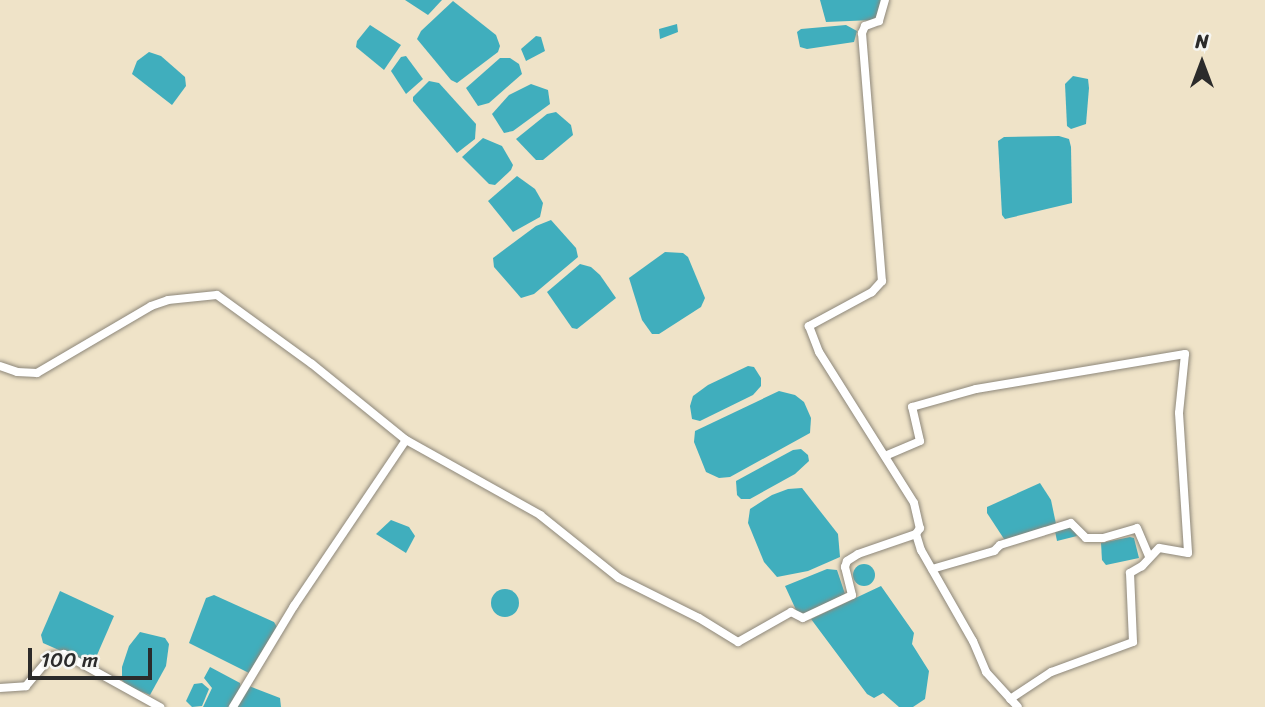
<!DOCTYPE html>
<html>
<head>
<meta charset="utf-8">
<style>
  body { margin:0 }
  #map { position:relative; width:1265px; height:707px; overflow:hidden; background:#efe3c8; font-family:Sriracha,sans-serif }
  div>[style] { position:absolute }
  [style*='--x'] { left:calc(var(--x)*1px); top:calc(var(--y)*1px); width:calc(var(--w)*1px); rotate:calc(var(--a)*1deg) }
  .water>* { inset:0; background:#40aebd }
  .round { border-radius:50% }
  .roads { filter:drop-shadow(0 0 2px #8d877a) drop-shadow(0 0 2px #8d877a) }
  .street>* { height:8px; margin:-4px; padding:0 4px; transform-origin:4px; border-radius:4px; background:#fff }
  span { translate:-50% -50%; white-space:nowrap; text-align:center; line-height:1.15; -webkit-text-stroke:5px #f6f6f2; paint-order:stroke }
  .north { position:absolute; left:1167px; top:28px; width:70px; height:70px; -webkit-text-stroke:5px #f6f6f2; paint-order:stroke; rotate:0deg; font-size:19px; font-weight:700; line-height:28px; text-align:center; color:#2b2b2b }
  .north::after { content:''; display:block; margin:auto; width:24px; height:32px; background:#2b2b2b; clip-path:polygon(50% 0,100% 100%,50% 72%,0 100%) }
  .scale { position:absolute; left:28px; top:648px; width:124px; height:32px; box-sizing:border-box; border:4px solid #2b2b2b; border-top:0; padding-left:9px; font-size:21px; line-height:24px; white-space:nowrap; color:#2b2b2b; -webkit-text-stroke:5px #f6f6f2; paint-order:stroke }
</style>
</head>
<body>
<div id="map">
  <div class="water">
    <div style="clip-path:polygon(405px 0,442px 0,428px 15px)"></div>
    <div style="clip-path:polygon(820px 0,881px 0,877px 17px,873px 20px,826px 22px)"></div>
    <div style="clip-path:polygon(453px 1px,496px 35px,500px 46px,498px 52px,457px 83px,451px 80px,417px 39px,421px 31px)"></div>
    <div style="clip-path:polygon(677px 24px,678px 32px,660px 39px,659px 29px)"></div>
    <div style="clip-path:polygon(370px 25px,401px 45px,384px 70px,356px 47px,357px 41px)"></div>
    <div style="clip-path:polygon(846px 25px,857px 31px,854px 42px,807px 49px,800px 47px,797px 32px,801px 29px)"></div>
    <div style="clip-path:polygon(536px 36px,541px 37px,545px 51px,526px 61px,521px 49px)"></div>
    <div style="clip-path:polygon(149px 52px,161px 56px,185px 77px,186px 86px,172px 105px,132px 74px,137px 61px)"></div>
    <div style="clip-path:polygon(406px 56px,423px 79px,406px 94px,391px 71px,401px 57px)"></div>
    <div style="clip-path:polygon(500px 58px,510px 58px,519px 64px,522px 74px,489px 103px,478px 106px,466px 88px)"></div>
    <div style="clip-path:polygon(1073px 76px,1088px 79px,1089px 88px,1086px 124px,1071px 129px,1067px 126px,1065px 84px)"></div>
    <div style="clip-path:polygon(429px 81px,439px 83px,476px 124px,475px 139px,457px 153px,413px 101px,413px 97px)"></div>
    <div style="clip-path:polygon(531px 84px,548px 90px,550px 104px,513px 131px,504px 133px,492px 114px,509px 95px)"></div>
    <div style="clip-path:polygon(556px 112px,571px 125px,573px 135px,543px 160px,536px 160px,516px 139px,547px 114px)"></div>
    <div style="clip-path:polygon(1059px 136px,1069px 139px,1071px 147px,1072px 203px,1005px 219px,1002px 215px,998px 141px,1004px 137px)"></div>
    <div style="clip-path:polygon(483px 138px,502px 146px,513px 165px,511px 170px,495px 185px,489px 184px,462px 157px)"></div>
    <div style="clip-path:polygon(517px 176px,535px 189px,543px 203px,540px 217px,513px 232px,488px 201px)"></div>
    <div style="clip-path:polygon(551px 220px,576px 248px,578px 257px,534px 294px,521px 298px,494px 267px,493px 258px,536px 226px)"></div>
    <div style="clip-path:polygon(665px 252px,683px 253px,688px 257px,705px 298px,701px 307px,659px 334px,652px 334px,642px 320px,629px 278px)"></div>
    <div style="clip-path:polygon(580px 264px,591px 267px,600px 275px,616px 298px,577px 329px,572px 328px,547px 292px)"></div>
    <div style="clip-path:polygon(748px 366px,754px 367px,761px 378px,761px 386px,753px 395px,700px 421px,692px 419px,690px 406px,693px 396px,708px 385px)"></div>
    <div style="clip-path:polygon(779px 391px,795px 395px,804px 402px,811px 418px,810px 433px,730px 477px,719px 478px,706px 472px,694px 442px,695px 431px)"></div>
    <div style="clip-path:polygon(801px 449px,808px 455px,809px 461px,795px 474px,750px 499px,741px 499px,737px 495px,736px 481px,793px 450px)"></div>
    <div style="clip-path:polygon(1040px 483px,1051px 500px,1056px 524px,1006px 542px,987px 513px,987px 507px)"></div>
    <div style="clip-path:polygon(802px 488px,838px 534px,840px 557px,808px 571px,777px 577px,764px 562px,748px 523px,750px 509px,772px 495px,788px 489px)"></div>
    <div style="clip-path:polygon(391px 520px,409px 527px,415px 536px,406px 553px,376px 534px)"></div>
    <div style="clip-path:polygon(1072px 527px,1077px 536px,1057px 541px,1055px 531px)"></div>
    <div style="clip-path:polygon(1130px 537px,1134px 538px,1139px 558px,1106px 565px,1102px 560px,1101px 543px)"></div>
    <div class="round" style="left:853px;top:564px;width:22px;height:22px"></div>
    <div style="clip-path:polygon(827px 569px,837px 570px,845px 594px,802px 615px,797px 612px,785px 586px)"></div>
    <div style="clip-path:polygon(881px 586px,914px 633px,912px 644px,929px 671px,925px 699px,913px 707px,899px 707px,883px 693px,874px 698px,867px 694px,811px 619px)"></div>
    <div class="round" style="left:491px;top:589px;width:28px;height:28px"></div>
    <div style="clip-path:polygon(60px 591px,114px 616px,94px 662px,86px 662px,43px 643px,41px 635px)"></div>
    <div style="clip-path:polygon(214px 595px,274px 622px,277px 627px,249px 673px,189px 643px,206px 598px)"></div>
    <div style="clip-path:polygon(140px 632px,165px 638px,169px 644px,166px 666px,150px 695px,127px 686px,122px 680px,122px 667px,129px 646px)"></div>
    <div style="clip-path:polygon(210px 667px,240px 683px,241px 689px,229px 707px,203px 707px,212px 688px,204px 678px)"></div>
    <div style="clip-path:polygon(202px 683px,209px 689px,202px 706px,192px 707px,186px 701px,194px 684px)"></div>
    <div style="clip-path:polygon(249px 686px,280px 698px,281px 707px,234px 707px)"></div>
  </div>
  <div class="roads">
    <div class="street">
      <div style="--x:885;--y:0;--w:22;--a:106"></div>
      <div style="--x:879;--y:21;--w:15;--a:160"></div>
      <div style="--x:865;--y:26;--w:8;--a:113"></div>
      <div style="--x:862;--y:33;--w:249;--a:85.4"></div>
      <div style="--x:882;--y:281;--w:15;--a:132"></div>
      <div style="--x:872;--y:292;--w:72;--a:151.6"></div>
      <div style="--x:809;--y:326;--w:28;--a:69"></div>
      <div style="--x:819;--y:352;--w:178;--a:57.8"></div>
      <div style="--x:914;--y:503;--w:26;--a:77"></div>
      <div style="--x:920;--y:528;--w:7;--a:124"></div>
      <div style="--x:916;--y:534;--w:17;--a:73"></div>
      <div style="--x:921;--y:550;--w:105;--a:60.3"></div>
      <div style="--x:973;--y:641;--w:34;--a:67"></div>
      <div style="--x:986;--y:672;--w:47;--a:47.6"></div>
      <div style="--x:0;--y:366;--w:18;--a:19"></div>
      <div style="--x:17;--y:372;--w:20;--a:3"></div>
      <div style="--x:37;--y:373;--w:132;--a:-30.4"></div>
      <div style="--x:151;--y:306;--w:18;--a:-19"></div>
      <div style="--x:168;--y:300;--w:49;--a:-5.8"></div>
      <div style="--x:217;--y:295;--w:117;--a:36"></div>
      <div style="--x:312;--y:364;--w:121;--a:39"></div>
      <div style="--x:406;--y:440;--w:154;--a:29.2"></div>
      <div style="--x:540;--y:515;--w:101;--a:38.6"></div>
      <div style="--x:619;--y:578;--w:89;--a:26.6"></div>
      <div style="--x:699;--y:618;--w:46;--a:31.6"></div>
      <div style="--x:738;--y:642;--w:61;--a:-29.5"></div>
      <div style="--x:791;--y:612;--w:13;--a:27"></div>
      <div style="--x:803;--y:618;--w:54;--a:-25.1"></div>
      <div style="--x:852;--y:595;--w:29;--a:-104"></div>
      <div style="--x:845;--y:567;--w:6;--a:-72"></div>
      <div style="--x:847;--y:561;--w:13;--a:-32"></div>
      <div style="--x:858;--y:554;--w:61;--a:-19"></div>
      <div style="--x:885;--y:456;--w:38;--a:-23"></div>
      <div style="--x:920;--y:441;--w:35;--a:-103"></div>
      <div style="--x:912;--y:407;--w:66;--a:-15.7"></div>
      <div style="--x:976;--y:389;--w:212;--a:-9.5"></div>
      <div style="--x:1185;--y:354;--w:59;--a:95.8"></div>
      <div style="--x:1179;--y:413;--w:140;--a:86.3"></div>
      <div style="--x:1188;--y:553;--w:29;--a:-170"></div>
      <div style="--x:1159;--y:548;--w:25;--a:133"></div>
      <div style="--x:1142;--y:566;--w:14;--a:150"></div>
      <div style="--x:1130;--y:573;--w:69;--a:87.5"></div>
      <div style="--x:1133;--y:642;--w:87;--a:159.9"></div>
      <div style="--x:1051;--y:672;--w:49;--a:146.6"></div>
      <div style="--x:932;--y:569;--w:65;--a:-16.2"></div>
      <div style="--x:994;--y:551;--w:8;--a:-45"></div>
      <div style="--x:1000;--y:545;--w:74;--a:-17.2"></div>
      <div style="--x:1071;--y:523;--w:21;--a:45"></div>
      <div style="--x:1086;--y:538;--w:17;--a:0"></div>
      <div style="--x:1103;--y:538;--w:35;--a:-16"></div>
      <div style="--x:1137;--y:528;--w:30;--a:67"></div>
      <div style="--x:0;--y:688;--w:26;--a:-4"></div>
      <div style="--x:26;--y:686;--w:38;--a:-50"></div>
      <div style="--x:50;--y:657;--w:14;--a:-12"></div>
      <div style="--x:64;--y:654;--w:110;--a:28.9"></div>
      <div style="--x:233;--y:707;--w:118;--a:-58.9"></div>
      <div style="--x:294;--y:606;--w:200;--a:-56"></div>
    </div>
  </div>
  <div class="north">N</div>
  <div class="scale">100 m</div>
</div>
</body>
</html>
